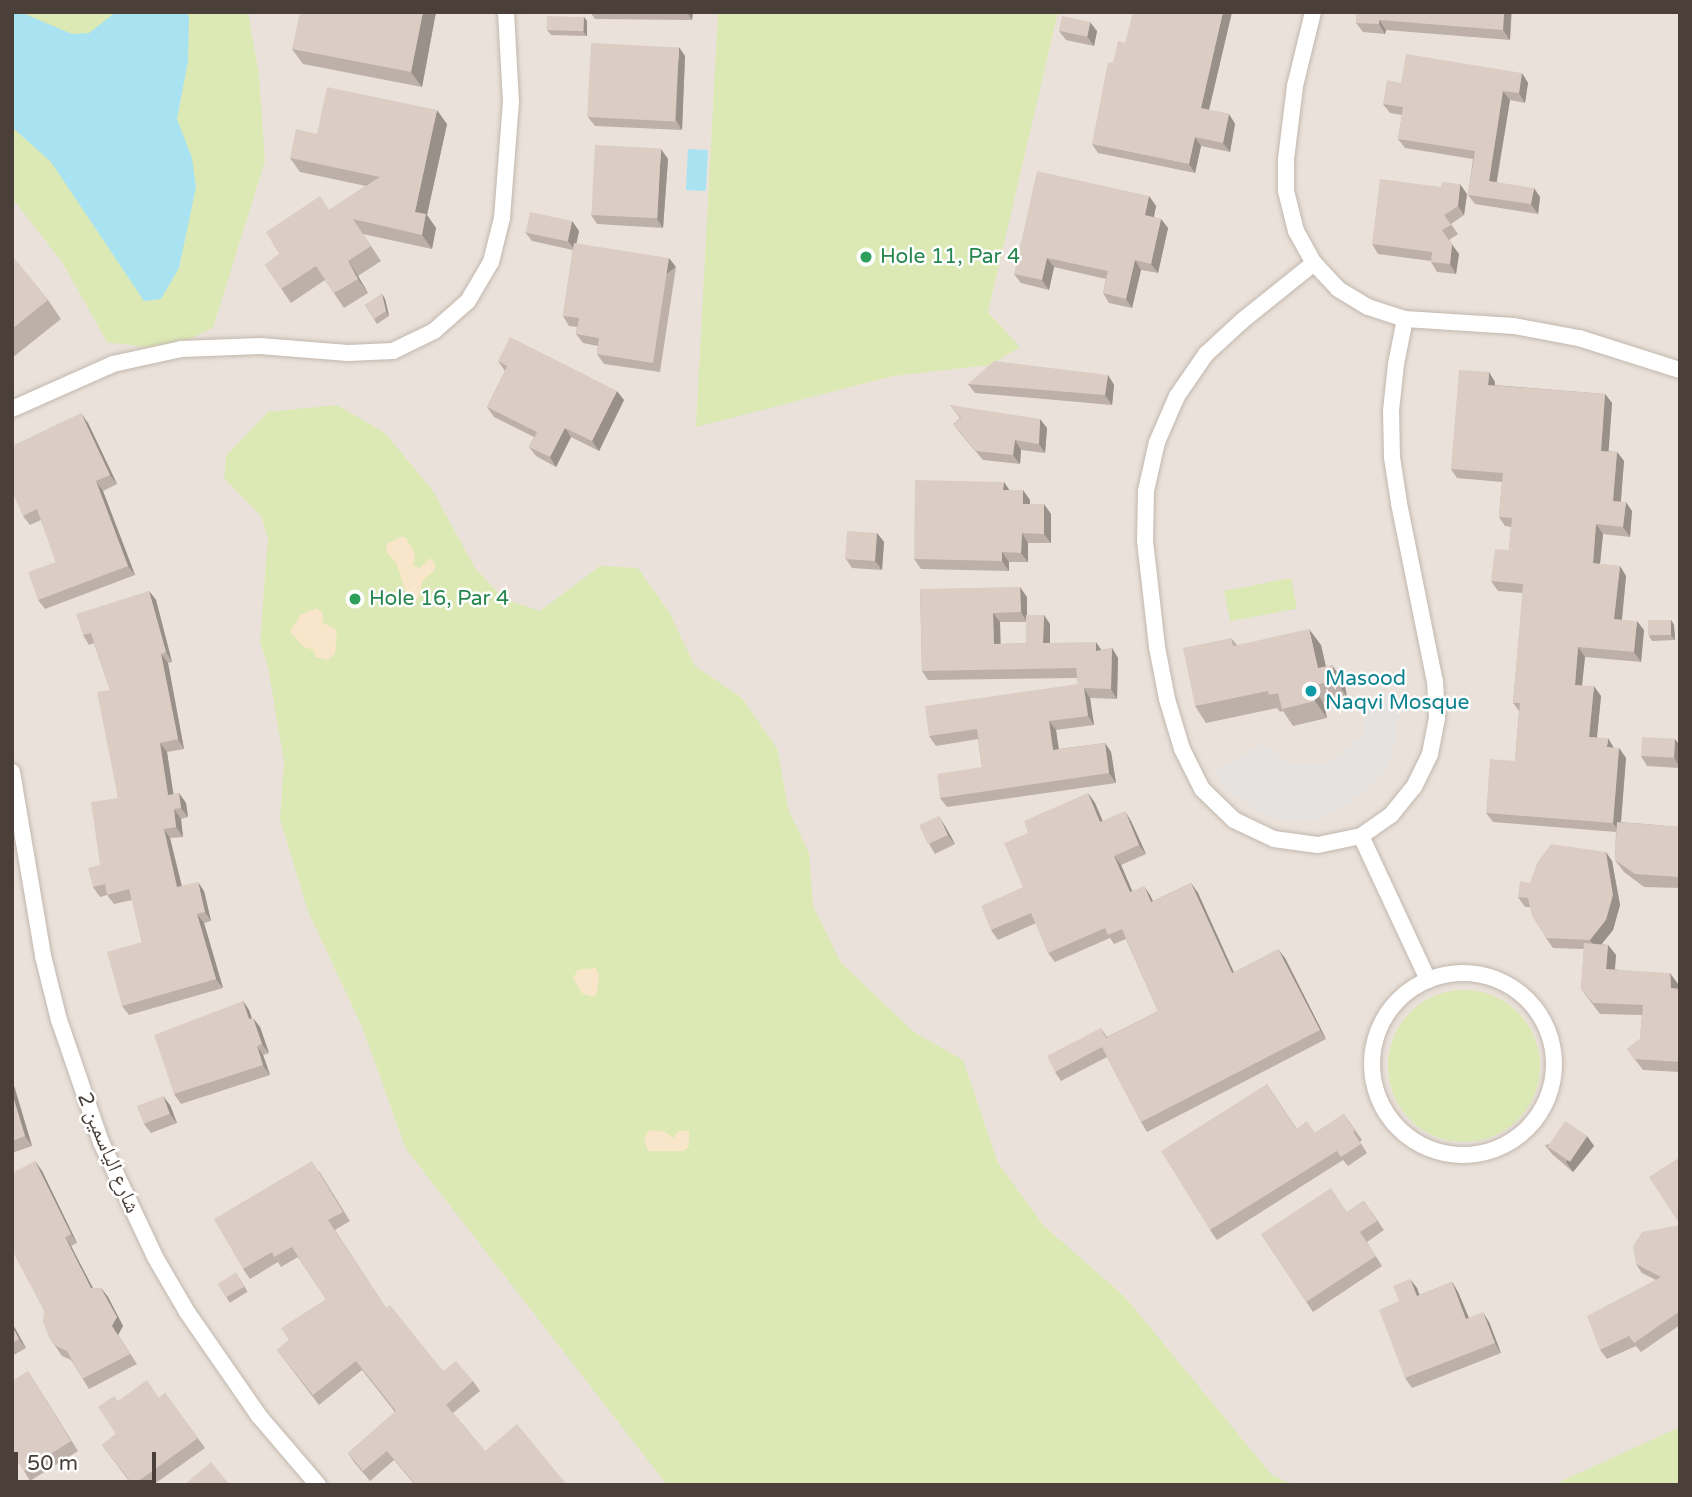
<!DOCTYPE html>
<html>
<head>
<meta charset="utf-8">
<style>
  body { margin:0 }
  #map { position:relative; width:1692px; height:1497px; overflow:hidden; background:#f6f1ec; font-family:"Varela Round","Noto Naskh Arabic",sans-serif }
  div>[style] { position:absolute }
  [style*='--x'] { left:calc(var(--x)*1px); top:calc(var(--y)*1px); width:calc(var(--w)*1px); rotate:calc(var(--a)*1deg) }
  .residential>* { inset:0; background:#eae2da; transform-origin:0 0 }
  .green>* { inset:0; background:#dce9b5; transform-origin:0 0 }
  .round { border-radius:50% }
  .sand>* { inset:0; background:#f9e5c9 }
  .parking>* { inset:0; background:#e5e2e0 }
  .water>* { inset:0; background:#a9e2f1; transform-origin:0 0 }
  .roads { filter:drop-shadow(0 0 2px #c2b7ae) drop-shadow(0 0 2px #c2b7ae) }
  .minor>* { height:16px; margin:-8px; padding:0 8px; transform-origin:8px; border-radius:8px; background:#fff }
  .minor>.ring { margin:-8px; padding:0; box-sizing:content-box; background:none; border:16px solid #fff; border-radius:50% }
  .wall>* { inset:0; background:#bcb0a9; transform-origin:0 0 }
  .shaded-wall>* { inset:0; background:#999089; transform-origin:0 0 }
  .building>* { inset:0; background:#dbcdc4; transform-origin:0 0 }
  .dots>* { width:19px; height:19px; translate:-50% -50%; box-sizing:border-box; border:4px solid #fff; border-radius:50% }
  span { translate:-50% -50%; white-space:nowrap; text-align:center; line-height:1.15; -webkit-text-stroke:5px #fff; paint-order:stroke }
  .leisure-label { font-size:21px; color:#27864d }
  .left { translate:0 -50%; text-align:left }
  .culture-label { font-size:21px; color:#0d838f }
  .street-label { font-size:21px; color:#4b4039 }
  .frame { position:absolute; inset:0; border:14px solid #4b4039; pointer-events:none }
  .scale { position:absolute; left:14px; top:1452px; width:142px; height:32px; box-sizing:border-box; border:4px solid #4b4039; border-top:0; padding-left:9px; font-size:21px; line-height:24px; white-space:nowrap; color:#4b4039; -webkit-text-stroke:5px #fff; paint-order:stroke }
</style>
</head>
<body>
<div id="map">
  <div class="residential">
    <div style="left:12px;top:12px;width:1668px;height:1473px"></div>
  </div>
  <div class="green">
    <div style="clip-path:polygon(12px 12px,248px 12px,259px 75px,265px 161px,213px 328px,167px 350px,107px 342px,62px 262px,12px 198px)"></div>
    <div style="clip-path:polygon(718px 12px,1058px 12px,988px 312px,1020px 347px,990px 365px,893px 376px,696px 427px)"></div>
    <div style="clip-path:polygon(337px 405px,385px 433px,433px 491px,475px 568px,504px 599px,540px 611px,600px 566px,638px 568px,669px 612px,695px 666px,742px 698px,778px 750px,788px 809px,809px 853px,813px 906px,841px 963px,914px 1032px,963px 1060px,998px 1163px,1044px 1226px,1124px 1296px,1272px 1475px,1294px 1485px,667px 1485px,406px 1149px,362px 1027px,308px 911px,280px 819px,284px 762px,268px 667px,260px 642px,268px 538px,261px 516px,224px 478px,226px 456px,268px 412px)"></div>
    <div style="left:1291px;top:578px;width:31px;height:68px;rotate:79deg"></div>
    <div class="round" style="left:1388px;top:990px;width:152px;height:152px"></div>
    <div style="clip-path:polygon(1680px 1427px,1680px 1485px,1553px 1485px)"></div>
  </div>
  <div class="sand">
    <div style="clip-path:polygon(400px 537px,405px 537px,415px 553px,413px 566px,420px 568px,430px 558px,435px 564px,435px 570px,423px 580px,418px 600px,407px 596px,397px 564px,386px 551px,387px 544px)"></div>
    <div style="clip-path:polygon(316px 608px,323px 613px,322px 622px,337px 630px,335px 654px,328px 660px,315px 657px,314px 650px,304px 647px,290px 632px,300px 615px)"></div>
    <div style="clip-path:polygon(595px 968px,599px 974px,597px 993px,595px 996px,589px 996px,582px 993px,573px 978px,578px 970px)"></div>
    <div style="clip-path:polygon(650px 1130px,665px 1132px,673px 1138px,679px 1131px,689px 1131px,689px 1146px,684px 1151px,648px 1151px,644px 1138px)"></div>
  </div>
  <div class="parking">
    <div style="clip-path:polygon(1396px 691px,1400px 710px,1392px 755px,1382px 774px,1367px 790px,1330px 815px,1308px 822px,1285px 821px,1264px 814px,1223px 787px,1213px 771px,1263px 744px,1293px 765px,1320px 765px,1335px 760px,1363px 734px,1367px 716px,1365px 698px)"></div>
  </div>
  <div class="water">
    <div style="clip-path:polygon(12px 12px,20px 12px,72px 34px,89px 33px,116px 12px,186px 12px,189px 17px,188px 61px,177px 119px,192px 158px,196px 187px,179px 268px,161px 299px,144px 301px,51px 162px,12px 127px)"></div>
    <div style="left:688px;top:149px;width:20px;height:41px;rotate:3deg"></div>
  </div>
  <div class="roads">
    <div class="minor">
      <div style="--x:1313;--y:12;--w:76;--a:103.7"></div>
      <div style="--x:1295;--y:86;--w:74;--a:97"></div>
      <div style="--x:1286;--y:159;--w:32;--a:90"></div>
      <div style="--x:1286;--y:191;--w:41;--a:76"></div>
      <div style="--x:1296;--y:231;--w:37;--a:61"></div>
      <div style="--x:1314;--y:263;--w:35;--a:47"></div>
      <div style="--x:1338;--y:289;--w:35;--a:31"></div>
      <div style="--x:1368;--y:307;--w:39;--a:18"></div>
      <div style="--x:1405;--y:319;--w:109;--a:3.7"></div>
      <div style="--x:1514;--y:326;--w:66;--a:10.5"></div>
      <div style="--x:1579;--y:338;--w:106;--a:17.6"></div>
      <div style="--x:1314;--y:263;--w:91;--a:141.2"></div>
      <div style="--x:1243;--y:320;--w:50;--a:137.4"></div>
      <div style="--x:1206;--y:354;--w:51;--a:124.6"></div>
      <div style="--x:1177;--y:396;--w:50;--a:113.5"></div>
      <div style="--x:1157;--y:442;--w:50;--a:102.7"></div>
      <div style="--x:1146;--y:491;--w:50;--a:91.1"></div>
      <div style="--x:1145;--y:541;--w:107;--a:83.5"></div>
      <div style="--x:1157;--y:647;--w:53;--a:79.1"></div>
      <div style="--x:1167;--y:699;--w:52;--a:73.3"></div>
      <div style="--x:1182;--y:749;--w:45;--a:63.4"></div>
      <div style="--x:1202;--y:789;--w:45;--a:44.1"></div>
      <div style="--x:1234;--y:820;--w:44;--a:25.4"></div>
      <div style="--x:1274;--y:839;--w:44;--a:7.8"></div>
      <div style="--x:1318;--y:845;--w:44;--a:-11.8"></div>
      <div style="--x:1361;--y:836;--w:37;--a:-35"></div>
      <div style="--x:1391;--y:815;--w:36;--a:-51"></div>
      <div style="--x:1414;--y:787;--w:37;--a:-64"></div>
      <div style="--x:1430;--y:754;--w:37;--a:-79"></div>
      <div style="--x:1437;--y:718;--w:36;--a:-93"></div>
      <div style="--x:1435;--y:682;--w:183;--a:-101.4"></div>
      <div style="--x:1399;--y:503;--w:47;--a:-98.7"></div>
      <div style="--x:1392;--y:457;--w:46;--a:-91.2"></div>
      <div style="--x:1391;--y:411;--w:47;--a:-83.9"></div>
      <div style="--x:1396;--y:364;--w:46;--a:-78.7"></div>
      <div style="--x:12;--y:409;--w:111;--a:-24"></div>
      <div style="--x:113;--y:364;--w:70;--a:-12.4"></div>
      <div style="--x:181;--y:349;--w:79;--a:-2.2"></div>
      <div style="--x:260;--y:346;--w:88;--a:4.5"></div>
      <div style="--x:348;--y:353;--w:45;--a:-2.5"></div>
      <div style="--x:393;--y:351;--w:46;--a:-26"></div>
      <div style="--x:434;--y:331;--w:45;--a:-41.4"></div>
      <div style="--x:468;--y:301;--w:45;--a:-59.5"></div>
      <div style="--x:491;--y:262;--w:45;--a:-76"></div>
      <div style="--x:502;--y:218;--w:116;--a:-85.6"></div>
      <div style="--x:511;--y:102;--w:90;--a:-93.2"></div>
      <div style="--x:12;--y:772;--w:187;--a:80.4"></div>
      <div style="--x:43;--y:956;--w:66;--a:76"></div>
      <div style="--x:59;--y:1020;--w:129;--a:71"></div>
      <div style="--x:101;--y:1142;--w:127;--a:64.8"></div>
      <div style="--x:155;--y:1257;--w:64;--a:59.8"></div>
      <div style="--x:187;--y:1312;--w:126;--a:55.3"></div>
      <div style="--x:259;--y:1416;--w:91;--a:49.5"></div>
      <div style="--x:1361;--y:836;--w:159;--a:65"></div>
      <div class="ring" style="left:1372px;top:973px;width:166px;height:166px"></div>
    </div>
  </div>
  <div class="wall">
    <div style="clip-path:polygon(436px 12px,422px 87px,303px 64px,292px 49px)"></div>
    <div style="clip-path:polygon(590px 12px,693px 12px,692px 20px,595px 19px)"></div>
    <div style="clip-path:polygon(1232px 12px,1209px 110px,1229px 114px,1235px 124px,1230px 152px,1201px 146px,1195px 173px,1098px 153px,1092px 144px,1113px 63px)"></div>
    <div style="clip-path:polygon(1357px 12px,1530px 12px,1530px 14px,1512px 12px,1510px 40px,1386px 30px,1385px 34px,1363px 32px,1356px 23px)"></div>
    <div style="clip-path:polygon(584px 17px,587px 21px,587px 36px,551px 35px,547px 30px)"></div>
    <div style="clip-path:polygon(1059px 31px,1097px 31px,1094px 46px,1066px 40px)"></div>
    <div style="clip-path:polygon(685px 56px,682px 130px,595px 126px,588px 117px)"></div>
    <div style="clip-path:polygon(1522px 73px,1528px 83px,1525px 103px,1510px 100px,1497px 182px,1540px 197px,1538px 214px,1475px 204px,1468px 195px,1473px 159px,1405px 148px,1398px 139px,1402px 115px,1390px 113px,1383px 104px,1401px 83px)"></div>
    <div style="clip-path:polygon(447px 124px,427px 215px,436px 228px,432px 249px,363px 234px,381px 261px,358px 276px,368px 293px,344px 308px,325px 280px,291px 303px,265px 265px,279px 254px,329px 210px,366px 186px,300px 172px,290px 158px,317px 134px)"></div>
    <div style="clip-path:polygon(668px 159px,663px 228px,597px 224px,591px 215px)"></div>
    <div style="clip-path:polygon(1467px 194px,1464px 215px,1451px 224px,1458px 234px,1449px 240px,1459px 254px,1456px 274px,1437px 272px,1431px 262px,1431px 261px,1378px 254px,1372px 244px)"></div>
    <div style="clip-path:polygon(1149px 196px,1156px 206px,1154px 217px,1161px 219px,1168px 228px,1158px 273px,1141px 270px,1132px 308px,1109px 303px,1103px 293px,1106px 279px,1054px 267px,1049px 290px,1021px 283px,1014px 274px)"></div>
    <div style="clip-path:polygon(572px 221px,579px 231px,576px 244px,676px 267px,660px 372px,604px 364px,597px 354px,598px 346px,583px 343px,576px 334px,577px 327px,569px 326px,563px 316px,573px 250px,532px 241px,525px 232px)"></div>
    <div style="clip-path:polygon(12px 256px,48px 300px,61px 319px,12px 358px)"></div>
    <div style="clip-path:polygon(382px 294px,385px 299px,389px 316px,377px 324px,365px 305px)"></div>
    <div style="clip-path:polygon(498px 361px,624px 400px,599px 451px,571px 437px,556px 467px,536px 456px,529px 447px,534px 437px,494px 417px,487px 407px,505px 371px)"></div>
    <div style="clip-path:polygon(1108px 375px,1114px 385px,1112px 405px,975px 393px,968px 384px)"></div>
    <div style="clip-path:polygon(1495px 382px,1495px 385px,1605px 394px,1612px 403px,1608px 451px,1617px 452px,1624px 461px,1621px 501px,1632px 511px,1630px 537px,1603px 534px,1600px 564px,1620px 566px,1626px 576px,1622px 620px,1644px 630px,1641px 662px,1585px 657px,1582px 686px,1601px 696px,1597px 737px,1614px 748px,1619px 748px,1626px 758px,1621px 822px,1680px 827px,1680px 888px,1644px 887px,1624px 872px,1615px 860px,1616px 832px,1493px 822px,1486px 813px,1515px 761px,1519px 711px,1513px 703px,1523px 593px,1498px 591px,1491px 581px,1509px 550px,1511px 527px,1505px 526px,1499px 517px,1502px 482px,1457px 478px,1451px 469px)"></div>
    <div style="clip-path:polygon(950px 405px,1047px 428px,1045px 453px,1021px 450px,1020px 464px,983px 460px,960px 433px,953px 424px,960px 418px)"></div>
    <div style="clip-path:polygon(88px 423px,117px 484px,103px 491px,135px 575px,45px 609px,38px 600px,56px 562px,41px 520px,30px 525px,23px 516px)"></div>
    <div style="clip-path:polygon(1004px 482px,1009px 490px,1030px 500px,1030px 504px,1051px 514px,1051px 543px,1028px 543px,1028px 562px,1009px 562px,1009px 571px,921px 569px,914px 559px)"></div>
    <div style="clip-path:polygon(877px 533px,884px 542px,882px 570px,852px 568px,846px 559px)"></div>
    <div style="clip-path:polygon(evenodd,920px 589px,1027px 597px,1027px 615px,1050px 624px,1050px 643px,1101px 650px,1112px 648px,1118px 658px,1117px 699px,1090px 698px,1094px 725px,1056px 730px,1059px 749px,1105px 743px,1111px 752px,1116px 783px,947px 807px,940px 798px,982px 767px,978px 739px,936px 746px,929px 736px,1078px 684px,1077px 678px,928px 680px,922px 671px,920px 589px,1000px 622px,1026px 622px,1026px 643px,1000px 644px,1000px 622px)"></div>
    <div style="clip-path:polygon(149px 591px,156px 600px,172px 662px,168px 663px,184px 749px,167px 752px,173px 794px,179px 793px,186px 803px,188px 817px,181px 819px,183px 837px,170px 838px,182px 886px,204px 891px,211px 921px,204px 923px,223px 988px,129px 1015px,122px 1006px,142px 942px,132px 900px,114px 904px,107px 895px,100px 897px,93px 887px,100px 865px,118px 798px,110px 690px,94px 643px,89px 645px,83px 635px)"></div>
    <div style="clip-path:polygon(1671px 620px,1674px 625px,1675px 640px,1652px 641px,1649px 636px)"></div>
    <div style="clip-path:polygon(1231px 638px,1237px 645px,1321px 645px,1326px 666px,1344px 682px,1347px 697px,1323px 702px,1327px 718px,1293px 726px,1283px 711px,1280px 712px,1277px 708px,1206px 723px,1195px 706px)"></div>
    <div style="clip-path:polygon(1675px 739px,1680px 746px,1680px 768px,1647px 766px,1641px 756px)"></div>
    <div style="clip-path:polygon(1088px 793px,1095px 803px,1102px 821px,1131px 821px,1146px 854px,1121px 865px,1132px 891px,1150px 895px,1153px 901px,1191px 883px,1198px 893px,1234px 972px,1285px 958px,1326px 1039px,1147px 1132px,1141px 1122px,1107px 1057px,1061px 1081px,1055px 1072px,1101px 1028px,1107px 1037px,1158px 1011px,1126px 939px,1114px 944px,1110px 938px,1055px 962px,1048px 953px,1036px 923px,998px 940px,991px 930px,1023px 887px,1028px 833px)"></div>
    <div style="clip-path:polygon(945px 826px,955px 844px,935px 854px,929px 844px)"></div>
    <div style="clip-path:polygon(1612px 861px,1620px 905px,1613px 930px,1601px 944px,1608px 945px,1616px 955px,1615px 969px,1678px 984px,1678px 989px,1680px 989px,1680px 1072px,1643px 1070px,1627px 1049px,1640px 1039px,1642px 1015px,1600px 1014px,1581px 989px,1584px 949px,1553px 948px,1546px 938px,1530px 907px,1525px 907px,1518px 897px)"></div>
    <div style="clip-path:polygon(243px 1001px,249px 1010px,252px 1018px,260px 1027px,269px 1053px,263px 1055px,270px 1075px,181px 1104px,174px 1094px)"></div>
    <div style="clip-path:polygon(12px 1079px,32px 1146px,12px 1153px)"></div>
    <div style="clip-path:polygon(1267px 1084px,1296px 1128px,1315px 1133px,1344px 1114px,1362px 1140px,1360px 1142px,1367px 1153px,1348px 1166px,1343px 1160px,1217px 1240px,1210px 1230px)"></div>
    <div style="clip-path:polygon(170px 1105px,177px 1123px,151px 1133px,144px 1124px)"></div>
    <div style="clip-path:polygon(1587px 1136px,1594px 1146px,1573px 1172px,1552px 1154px,1545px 1145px)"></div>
    <div style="clip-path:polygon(1680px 1157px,1680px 1325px,1641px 1352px,1636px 1346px,1607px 1359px,1600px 1350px,1656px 1280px,1642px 1273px,1636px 1264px,1680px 1225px)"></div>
    <div style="clip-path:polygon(35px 1161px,42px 1171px,77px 1243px,71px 1246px,93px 1288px,101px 1288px,108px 1297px,123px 1326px,118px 1335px,137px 1364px,89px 1389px,71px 1360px,62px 1356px,49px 1337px,44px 1311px)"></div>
    <div style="clip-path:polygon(319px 1171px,350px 1221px,335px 1230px,386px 1308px,443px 1371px,473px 1381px,480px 1391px,453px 1413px,485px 1451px,567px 1485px,415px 1485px,394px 1460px,370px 1481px,354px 1462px,348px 1453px,395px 1412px,362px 1370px,319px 1405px,277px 1350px,289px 1340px,326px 1299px,298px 1257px,281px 1267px,278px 1262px,250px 1279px,243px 1269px)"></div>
    <div style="clip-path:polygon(1364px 1201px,1384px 1230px,1367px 1242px,1382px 1266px,1313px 1312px,1261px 1234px,1347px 1212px)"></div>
    <div style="left:236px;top:1273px;width:22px;height:21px;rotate:58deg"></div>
    <div style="clip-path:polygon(1452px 1282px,1458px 1292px,1469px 1318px,1489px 1322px,1501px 1353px,1412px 1388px,1405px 1378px,1399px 1301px,1417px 1288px,1419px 1295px)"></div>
    <div style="clip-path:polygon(12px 1323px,26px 1348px,12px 1356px)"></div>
    <div style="clip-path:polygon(28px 1371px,78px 1451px,30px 1481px,24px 1471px)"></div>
    <div style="clip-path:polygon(165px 1393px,205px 1448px,153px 1485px,132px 1485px,102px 1445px,116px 1434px,118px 1401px,159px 1398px)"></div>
  </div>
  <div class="shaded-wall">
    <div style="clip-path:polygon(423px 12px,436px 12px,422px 87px,411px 72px)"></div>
    <div style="clip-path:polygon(687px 12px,693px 12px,692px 20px)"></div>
    <div style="clip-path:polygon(1223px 12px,1232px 12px,1207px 118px,1201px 108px)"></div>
    <div style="clip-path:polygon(1504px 12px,1511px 12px,1510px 40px,1503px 30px)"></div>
    <div style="clip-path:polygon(584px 17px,587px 21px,587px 36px,583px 31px)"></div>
    <div style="clip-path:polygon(1379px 20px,1386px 30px,1385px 34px,1379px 24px)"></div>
    <div style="clip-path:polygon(1090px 22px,1097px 31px,1094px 46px,1087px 36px)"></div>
    <div style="clip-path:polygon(679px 47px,685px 56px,682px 130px,676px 120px)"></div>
    <div style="clip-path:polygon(1522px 73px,1528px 83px,1525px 103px,1519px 93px)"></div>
    <div style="clip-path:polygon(1503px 91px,1510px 100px,1495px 190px,1489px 181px)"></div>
    <div style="clip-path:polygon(437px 110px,447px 124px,427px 215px,436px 228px,432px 249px,422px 235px,415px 212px)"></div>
    <div style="clip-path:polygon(1229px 114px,1235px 124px,1230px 152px,1223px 143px)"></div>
    <div style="clip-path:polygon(1195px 137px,1201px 146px,1195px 173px,1189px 164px)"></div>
    <div style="clip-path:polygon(661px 149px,668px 159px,663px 228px,657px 219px)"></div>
    <div style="clip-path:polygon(1460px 184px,1467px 194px,1464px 215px,1458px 206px)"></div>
    <div style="clip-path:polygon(1534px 188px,1540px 197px,1538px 214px,1531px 204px)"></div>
    <div style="clip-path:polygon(1149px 196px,1156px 206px,1152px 225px,1145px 215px)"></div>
    <div style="clip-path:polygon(1161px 219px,1168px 228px,1158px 273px,1151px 264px)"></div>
    <div style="clip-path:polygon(572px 221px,579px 231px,575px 250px,568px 241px)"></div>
    <div style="clip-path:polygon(1452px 245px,1459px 254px,1456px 274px,1450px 264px)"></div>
    <div style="left:669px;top:258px;width:11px;height:106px;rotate:52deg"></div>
    <div style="clip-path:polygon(1047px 258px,1054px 267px,1049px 290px,1042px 280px)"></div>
    <div style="clip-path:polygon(1135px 260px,1141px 270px,1132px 308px,1126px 299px)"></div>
    <div style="clip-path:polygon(348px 261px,358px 276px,368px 293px,358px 279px)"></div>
    <div style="clip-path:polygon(382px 294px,385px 299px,389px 316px,386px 311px)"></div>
    <div style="clip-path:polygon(1489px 372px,1495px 382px,1494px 394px,1488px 385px)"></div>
    <div style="clip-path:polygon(1108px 375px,1114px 385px,1112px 405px,1105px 395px)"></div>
    <div style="clip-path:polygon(617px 391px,624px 400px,599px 451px,592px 441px)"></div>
    <div style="clip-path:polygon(1605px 394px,1612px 403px,1608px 460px,1601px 451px)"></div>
    <div style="clip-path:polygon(81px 413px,88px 423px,117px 484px,110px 475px)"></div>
    <div style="clip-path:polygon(1040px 419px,1047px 428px,1045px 453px,1039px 444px)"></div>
    <div style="clip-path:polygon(565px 428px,571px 437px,556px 467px,550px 457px)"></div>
    <div style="clip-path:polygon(1015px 440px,1021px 450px,1020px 464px,1013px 455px)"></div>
    <div style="clip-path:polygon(1617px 452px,1624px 461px,1620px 510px,1613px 501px)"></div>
    <div style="clip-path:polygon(96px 481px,103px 491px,135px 575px,128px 566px)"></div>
    <div style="clip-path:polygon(1004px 482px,1010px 491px,1003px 490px)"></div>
    <div style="clip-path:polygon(1023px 490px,1030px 500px,1030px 513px,1023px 504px)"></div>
    <div style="clip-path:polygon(1626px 502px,1632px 511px,1630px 537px,1623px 527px)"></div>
    <div style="clip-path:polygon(1044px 504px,1051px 514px,1051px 543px,1044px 534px)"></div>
    <div style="clip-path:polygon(1596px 524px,1603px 534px,1599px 573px,1593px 563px)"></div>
    <div style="clip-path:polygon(877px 533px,884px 542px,882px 570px,875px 561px)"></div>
    <div style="clip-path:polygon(1022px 533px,1028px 543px,1028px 562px,1021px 553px)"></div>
    <div style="clip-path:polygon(1002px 552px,1009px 562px,1009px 571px,1002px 561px)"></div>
    <div style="clip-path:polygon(1620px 566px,1626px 576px,1621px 628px,1614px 619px)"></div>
    <div style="clip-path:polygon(1020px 587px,1027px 597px,1027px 622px,1021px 612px)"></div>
    <div style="clip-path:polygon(149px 591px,156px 600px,172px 662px,166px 652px)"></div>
    <div style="clip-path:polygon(993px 613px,1000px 622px,1001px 653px,994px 644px)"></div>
    <div style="clip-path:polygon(1044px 615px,1050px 624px,1050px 653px,1043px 643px)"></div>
    <div style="clip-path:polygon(1671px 620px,1674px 625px,1675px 640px,1671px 635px)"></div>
    <div style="clip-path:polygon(1637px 621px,1644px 630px,1641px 662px,1634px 652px)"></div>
    <div style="clip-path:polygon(1309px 629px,1321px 645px,1329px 682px,1318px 668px)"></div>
    <div style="clip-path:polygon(1096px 642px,1102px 651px,1096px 651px)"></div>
    <div style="clip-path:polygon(1578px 647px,1585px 657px,1581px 694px,1575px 685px)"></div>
    <div style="clip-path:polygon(1112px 648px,1118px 658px,1117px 699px,1111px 689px)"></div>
    <div style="clip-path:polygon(161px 654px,168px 663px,184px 749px,178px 739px)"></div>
    <div style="clip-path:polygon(1332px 665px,1344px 682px,1347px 697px,1336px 680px)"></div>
    <div style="clip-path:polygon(1311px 686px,1323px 702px,1327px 718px,1315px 701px)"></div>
    <div style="clip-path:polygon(1594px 686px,1601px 696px,1596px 746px,1589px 737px)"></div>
    <div style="clip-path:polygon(1084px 688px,1090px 698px,1094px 725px,1088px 716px)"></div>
    <div style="clip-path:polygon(1049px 721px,1056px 730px,1060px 759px,1053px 750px)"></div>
    <div style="clip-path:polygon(1608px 738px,1614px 748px,1607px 747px)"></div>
    <div style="clip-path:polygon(1675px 739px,1680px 746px,1680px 767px,1674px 758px)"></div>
    <div style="clip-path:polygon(160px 743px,167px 752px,175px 804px,168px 795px)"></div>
    <div style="clip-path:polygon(1105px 743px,1111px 752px,1116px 783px,1109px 773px)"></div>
    <div style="clip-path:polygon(1619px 748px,1626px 758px,1620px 833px,1613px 823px)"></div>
    <div style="clip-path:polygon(179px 793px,186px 803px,188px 817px,181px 808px)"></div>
    <div style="clip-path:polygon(1088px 793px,1095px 803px,1107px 831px,1100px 822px)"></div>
    <div style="clip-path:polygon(174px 809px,181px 819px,183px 837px,176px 827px)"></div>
    <div style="clip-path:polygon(1125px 811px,1131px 821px,1146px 854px,1139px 845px)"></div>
    <div style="clip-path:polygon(939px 816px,945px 826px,955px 844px,948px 835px)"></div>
    <div style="clip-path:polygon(164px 829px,170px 838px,184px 896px,177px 887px)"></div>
    <div style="clip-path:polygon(1606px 852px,1612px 861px,1620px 905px,1613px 930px,1597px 950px,1590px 940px)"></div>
    <div style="clip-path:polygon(1114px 856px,1121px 865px,1137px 902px,1130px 892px)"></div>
    <div style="clip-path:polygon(198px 882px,204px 891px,211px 921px,205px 912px)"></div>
    <div style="clip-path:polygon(1191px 883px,1198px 893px,1238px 982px,1232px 973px)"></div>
    <div style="clip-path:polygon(1144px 886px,1150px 895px,1157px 911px,1151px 902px)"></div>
    <div style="clip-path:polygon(197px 914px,204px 923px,223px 988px,216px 979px)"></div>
    <div style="clip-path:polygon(1608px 945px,1616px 955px,1614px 979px,1606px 969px)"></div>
    <div style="clip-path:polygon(1278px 949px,1285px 958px,1326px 1039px,1320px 1030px)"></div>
    <div style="clip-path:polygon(1670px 973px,1678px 984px,1678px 999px,1671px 988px)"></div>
    <div style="clip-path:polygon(243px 1001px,249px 1010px,255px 1029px,249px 1019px)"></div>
    <div style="clip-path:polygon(253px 1018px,260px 1027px,269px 1053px,262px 1044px)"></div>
    <div style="clip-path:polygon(257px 1046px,263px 1055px,270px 1075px,263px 1065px)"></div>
    <div style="clip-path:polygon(12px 1079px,32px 1146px,25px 1136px,12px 1093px)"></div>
    <div style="clip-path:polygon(163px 1096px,170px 1105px,177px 1123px,170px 1114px)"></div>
    <div style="clip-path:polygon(1587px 1136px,1594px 1146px,1573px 1172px,1566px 1162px)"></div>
    <div style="clip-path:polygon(35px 1161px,42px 1171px,77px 1243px,71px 1234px)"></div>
    <div style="clip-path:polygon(65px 1237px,71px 1246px,98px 1298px,91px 1288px)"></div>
    <div style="clip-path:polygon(1410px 1279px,1417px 1288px,1423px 1305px,1417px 1296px)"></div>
    <div style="clip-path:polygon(1452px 1282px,1458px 1292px,1473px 1328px,1466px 1319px)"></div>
    <div style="clip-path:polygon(101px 1288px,108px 1297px,123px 1326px,118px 1335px,137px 1364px,112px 1326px)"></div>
    <div style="clip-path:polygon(1483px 1312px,1489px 1322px,1501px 1353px,1495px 1343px)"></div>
    <div style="clip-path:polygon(12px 1323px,26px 1348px,19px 1339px,12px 1326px)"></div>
  </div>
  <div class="building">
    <div style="clip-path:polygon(300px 12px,423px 12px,411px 72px,292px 49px)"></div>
    <div style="clip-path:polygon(1133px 12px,1223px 12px,1201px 108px,1229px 114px,1223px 143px,1195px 137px,1189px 164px,1092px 144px,1108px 62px,1113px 63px,1118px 41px,1125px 43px)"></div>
    <div style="clip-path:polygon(1357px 12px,1504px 12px,1503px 30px,1379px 20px,1379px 24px,1356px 23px)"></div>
    <div style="left:547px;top:16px;width:37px;height:14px;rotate:2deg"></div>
    <div style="left:1062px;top:16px;width:29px;height:15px;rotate:12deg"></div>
    <div style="left:591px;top:43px;width:88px;height:74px;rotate:3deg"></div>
    <div style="clip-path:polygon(1406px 54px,1522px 73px,1519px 93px,1503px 91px,1489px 181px,1534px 188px,1531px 204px,1468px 195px,1475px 151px,1398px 139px,1403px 107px,1383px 104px,1387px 80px,1401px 83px)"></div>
    <div style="clip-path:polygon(327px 87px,437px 110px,415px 212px,426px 214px,422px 235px,353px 219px,371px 246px,348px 261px,358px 279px,334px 293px,316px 266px,281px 289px,265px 265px,279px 254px,266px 232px,320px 196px,329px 210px,380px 177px,290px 158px,296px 129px,317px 134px)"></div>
    <div style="left:595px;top:145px;width:66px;height:70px;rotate:3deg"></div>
    <div style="clip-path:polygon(1037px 171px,1149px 196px,1145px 215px,1161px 219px,1151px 264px,1135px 260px,1126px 299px,1103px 293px,1108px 271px,1047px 258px,1042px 280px,1014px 274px)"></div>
    <div style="clip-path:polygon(1380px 179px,1441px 187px,1442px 182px,1460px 184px,1458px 206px,1444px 215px,1451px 225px,1442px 230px,1452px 245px,1450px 264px,1431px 262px,1432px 252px,1372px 244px)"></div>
    <div style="left:530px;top:212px;width:43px;height:21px;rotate:12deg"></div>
    <div style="clip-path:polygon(574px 243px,669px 258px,653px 363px,597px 354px,599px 338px,576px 334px,579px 318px,563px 316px)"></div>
    <div style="clip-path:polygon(12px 256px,48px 300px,12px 329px)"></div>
    <div style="clip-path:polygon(382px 294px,386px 311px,374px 319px,365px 305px)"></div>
    <div style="clip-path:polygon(510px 337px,617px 391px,592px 441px,565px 428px,550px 457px,529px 447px,537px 432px,487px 407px,507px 366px,498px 361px)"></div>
    <div style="clip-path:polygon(994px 361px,1108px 375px,1105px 395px,968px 384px)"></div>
    <div style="clip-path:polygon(1459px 370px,1489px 372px,1488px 385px,1605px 394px,1601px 451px,1617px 452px,1613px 501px,1626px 502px,1623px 527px,1596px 524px,1593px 563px,1620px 566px,1614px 619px,1637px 621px,1634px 652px,1578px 647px,1575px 685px,1594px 686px,1589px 737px,1608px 738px,1607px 747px,1619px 748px,1613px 823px,1486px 813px,1490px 759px,1515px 761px,1520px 703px,1513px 703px,1523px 584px,1491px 581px,1495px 549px,1509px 550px,1512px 518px,1499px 517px,1503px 473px,1451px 469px)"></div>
    <div style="clip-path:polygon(950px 405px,1040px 419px,1039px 444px,1015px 440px,1013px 455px,976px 451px,953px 424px,961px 418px)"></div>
    <div style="clip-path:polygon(81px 413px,110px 475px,96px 481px,128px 566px,38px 600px,28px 572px,56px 562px,37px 509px,23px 516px,12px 492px,12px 446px)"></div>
    <div style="clip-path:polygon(915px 480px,1004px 482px,1003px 490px,1023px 490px,1023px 504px,1044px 504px,1044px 534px,1022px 533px,1021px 553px,1002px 552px,1002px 561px,914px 559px)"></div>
    <div style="left:847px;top:531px;width:30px;height:28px;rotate:4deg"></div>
    <div style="clip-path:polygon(1020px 587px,1021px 612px,993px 613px,994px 644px,1026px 643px,1026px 615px,1044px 615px,1043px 643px,1096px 642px,1096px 651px,1112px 648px,1111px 689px,1084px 688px,1088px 716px,1049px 721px,1053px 750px,1105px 743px,1109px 773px,940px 798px,937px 774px,982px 767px,977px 729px,929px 736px,925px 706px,1078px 684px,1076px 668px,922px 671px,920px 589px)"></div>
    <div style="clip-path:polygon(149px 591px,166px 652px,161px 654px,178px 739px,160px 743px,168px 795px,179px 793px,181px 808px,174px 809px,176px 827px,164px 829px,177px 887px,198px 882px,205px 912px,197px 914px,216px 979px,122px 1006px,107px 952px,142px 942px,129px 889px,107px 895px,105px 884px,93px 887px,88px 868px,100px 865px,91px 802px,118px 798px,97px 692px,110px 690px,91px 633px,83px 635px,76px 614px)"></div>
    <div style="left:1671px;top:620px;width:15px;height:23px;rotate:90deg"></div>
    <div style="clip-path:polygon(1309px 629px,1318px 668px,1332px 665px,1336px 680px,1311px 686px,1315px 701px,1282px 709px,1278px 693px,1269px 695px,1268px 691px,1195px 706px,1183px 648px,1231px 638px,1233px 646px)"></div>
    <div style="left:1642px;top:737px;width:33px;height:19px;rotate:3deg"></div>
    <div style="clip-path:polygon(1088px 793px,1100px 822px,1125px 811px,1139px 845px,1114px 856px,1130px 892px,1144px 886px,1151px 902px,1191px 883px,1232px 973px,1278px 949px,1320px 1030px,1141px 1122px,1102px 1047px,1055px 1072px,1047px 1056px,1101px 1028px,1106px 1038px,1158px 1011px,1122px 929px,1108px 935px,1105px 928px,1048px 953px,1031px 913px,991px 930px,981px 906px,1023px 887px,1004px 843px,1028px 833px,1024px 821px)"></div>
    <div style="left:939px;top:816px;width:21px;height:22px;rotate:65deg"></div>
    <div style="clip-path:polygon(1617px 822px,1680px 827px,1680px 877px,1635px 874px,1615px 860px)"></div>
    <div style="clip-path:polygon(1551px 844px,1606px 852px,1613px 895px,1606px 920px,1590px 940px,1546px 938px,1532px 916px,1528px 898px,1518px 897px,1520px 881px,1530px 883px,1537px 863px)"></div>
    <div style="clip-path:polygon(1584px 943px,1608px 945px,1606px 969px,1670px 973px,1671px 988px,1680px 989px,1680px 1062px,1635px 1059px,1627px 1049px,1640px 1039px,1643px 1005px,1593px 1003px,1581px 989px)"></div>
    <div style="clip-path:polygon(243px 1001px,249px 1019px,253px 1018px,262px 1044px,257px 1046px,263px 1065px,174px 1094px,154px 1035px)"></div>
    <div style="clip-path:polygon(1267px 1084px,1296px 1129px,1307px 1121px,1315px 1133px,1344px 1114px,1355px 1131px,1353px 1132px,1361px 1144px,1341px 1157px,1337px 1151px,1210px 1230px,1161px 1151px)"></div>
    <div style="clip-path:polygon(12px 1093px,25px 1136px,12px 1141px)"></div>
    <div style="left:163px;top:1096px;width:19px;height:28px;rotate:69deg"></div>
    <div style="left:1565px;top:1121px;width:27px;height:31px;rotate:34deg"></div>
    <div style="clip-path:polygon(1680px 1157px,1680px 1311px,1634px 1343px,1629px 1336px,1600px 1350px,1587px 1316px,1661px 1277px,1636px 1264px,1633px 1246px,1642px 1232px,1680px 1225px,1649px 1177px)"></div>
    <div style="clip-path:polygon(35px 1161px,71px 1234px,65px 1237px,91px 1288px,101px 1288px,117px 1317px,112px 1326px,130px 1354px,82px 1379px,67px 1351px,56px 1346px,49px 1337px,43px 1322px,44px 1311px,12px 1250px,12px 1173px)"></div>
    <div style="clip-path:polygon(312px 1161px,343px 1212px,328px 1220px,386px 1308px,390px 1305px,443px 1371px,456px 1361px,473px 1381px,446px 1405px,485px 1451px,517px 1424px,567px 1485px,416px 1485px,387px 1451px,363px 1471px,348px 1453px,396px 1411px,356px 1361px,313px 1395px,277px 1350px,289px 1340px,281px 1328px,326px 1299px,292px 1247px,274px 1257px,272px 1252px,243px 1269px,214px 1219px)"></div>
    <div style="clip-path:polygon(1331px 1188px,1347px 1212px,1364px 1201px,1377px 1221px,1360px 1232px,1376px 1256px,1306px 1302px,1261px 1234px)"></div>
    <div style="left:236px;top:1273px;width:16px;height:21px;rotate:60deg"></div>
    <div style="clip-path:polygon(1410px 1279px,1417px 1296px,1452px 1282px,1466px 1319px,1483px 1312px,1495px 1343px,1405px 1378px,1379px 1310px,1399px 1301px,1393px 1286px)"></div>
    <div style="clip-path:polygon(12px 1326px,19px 1339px,12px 1343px)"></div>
    <div style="clip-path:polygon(28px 1371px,71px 1441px,24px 1471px,12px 1453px,12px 1381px)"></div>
    <div style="clip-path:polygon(147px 1380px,159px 1398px,165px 1393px,198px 1438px,133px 1485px,102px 1445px,116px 1434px,98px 1407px,114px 1396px,118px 1401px)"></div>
    <div style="clip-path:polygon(211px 1462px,230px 1485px,184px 1485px)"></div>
  </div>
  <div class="dots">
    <div style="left:866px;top:257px;background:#2e9e5b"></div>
    <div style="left:355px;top:599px;background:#2e9e5b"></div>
    <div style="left:1311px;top:691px;background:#0f9aa8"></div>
  </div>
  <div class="leisure-label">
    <span class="left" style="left:880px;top:257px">Hole 11, Par 4</span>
    <span class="left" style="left:369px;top:599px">Hole 16, Par 4</span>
  </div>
  <div class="culture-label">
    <span class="left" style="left:1325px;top:691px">Masood<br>Naqvi Mosque</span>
  </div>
  <div class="street-label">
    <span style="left:108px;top:1153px;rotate:67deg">شارع الياسمين 2</span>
  </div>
  <div class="frame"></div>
  <div class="scale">50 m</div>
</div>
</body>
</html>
